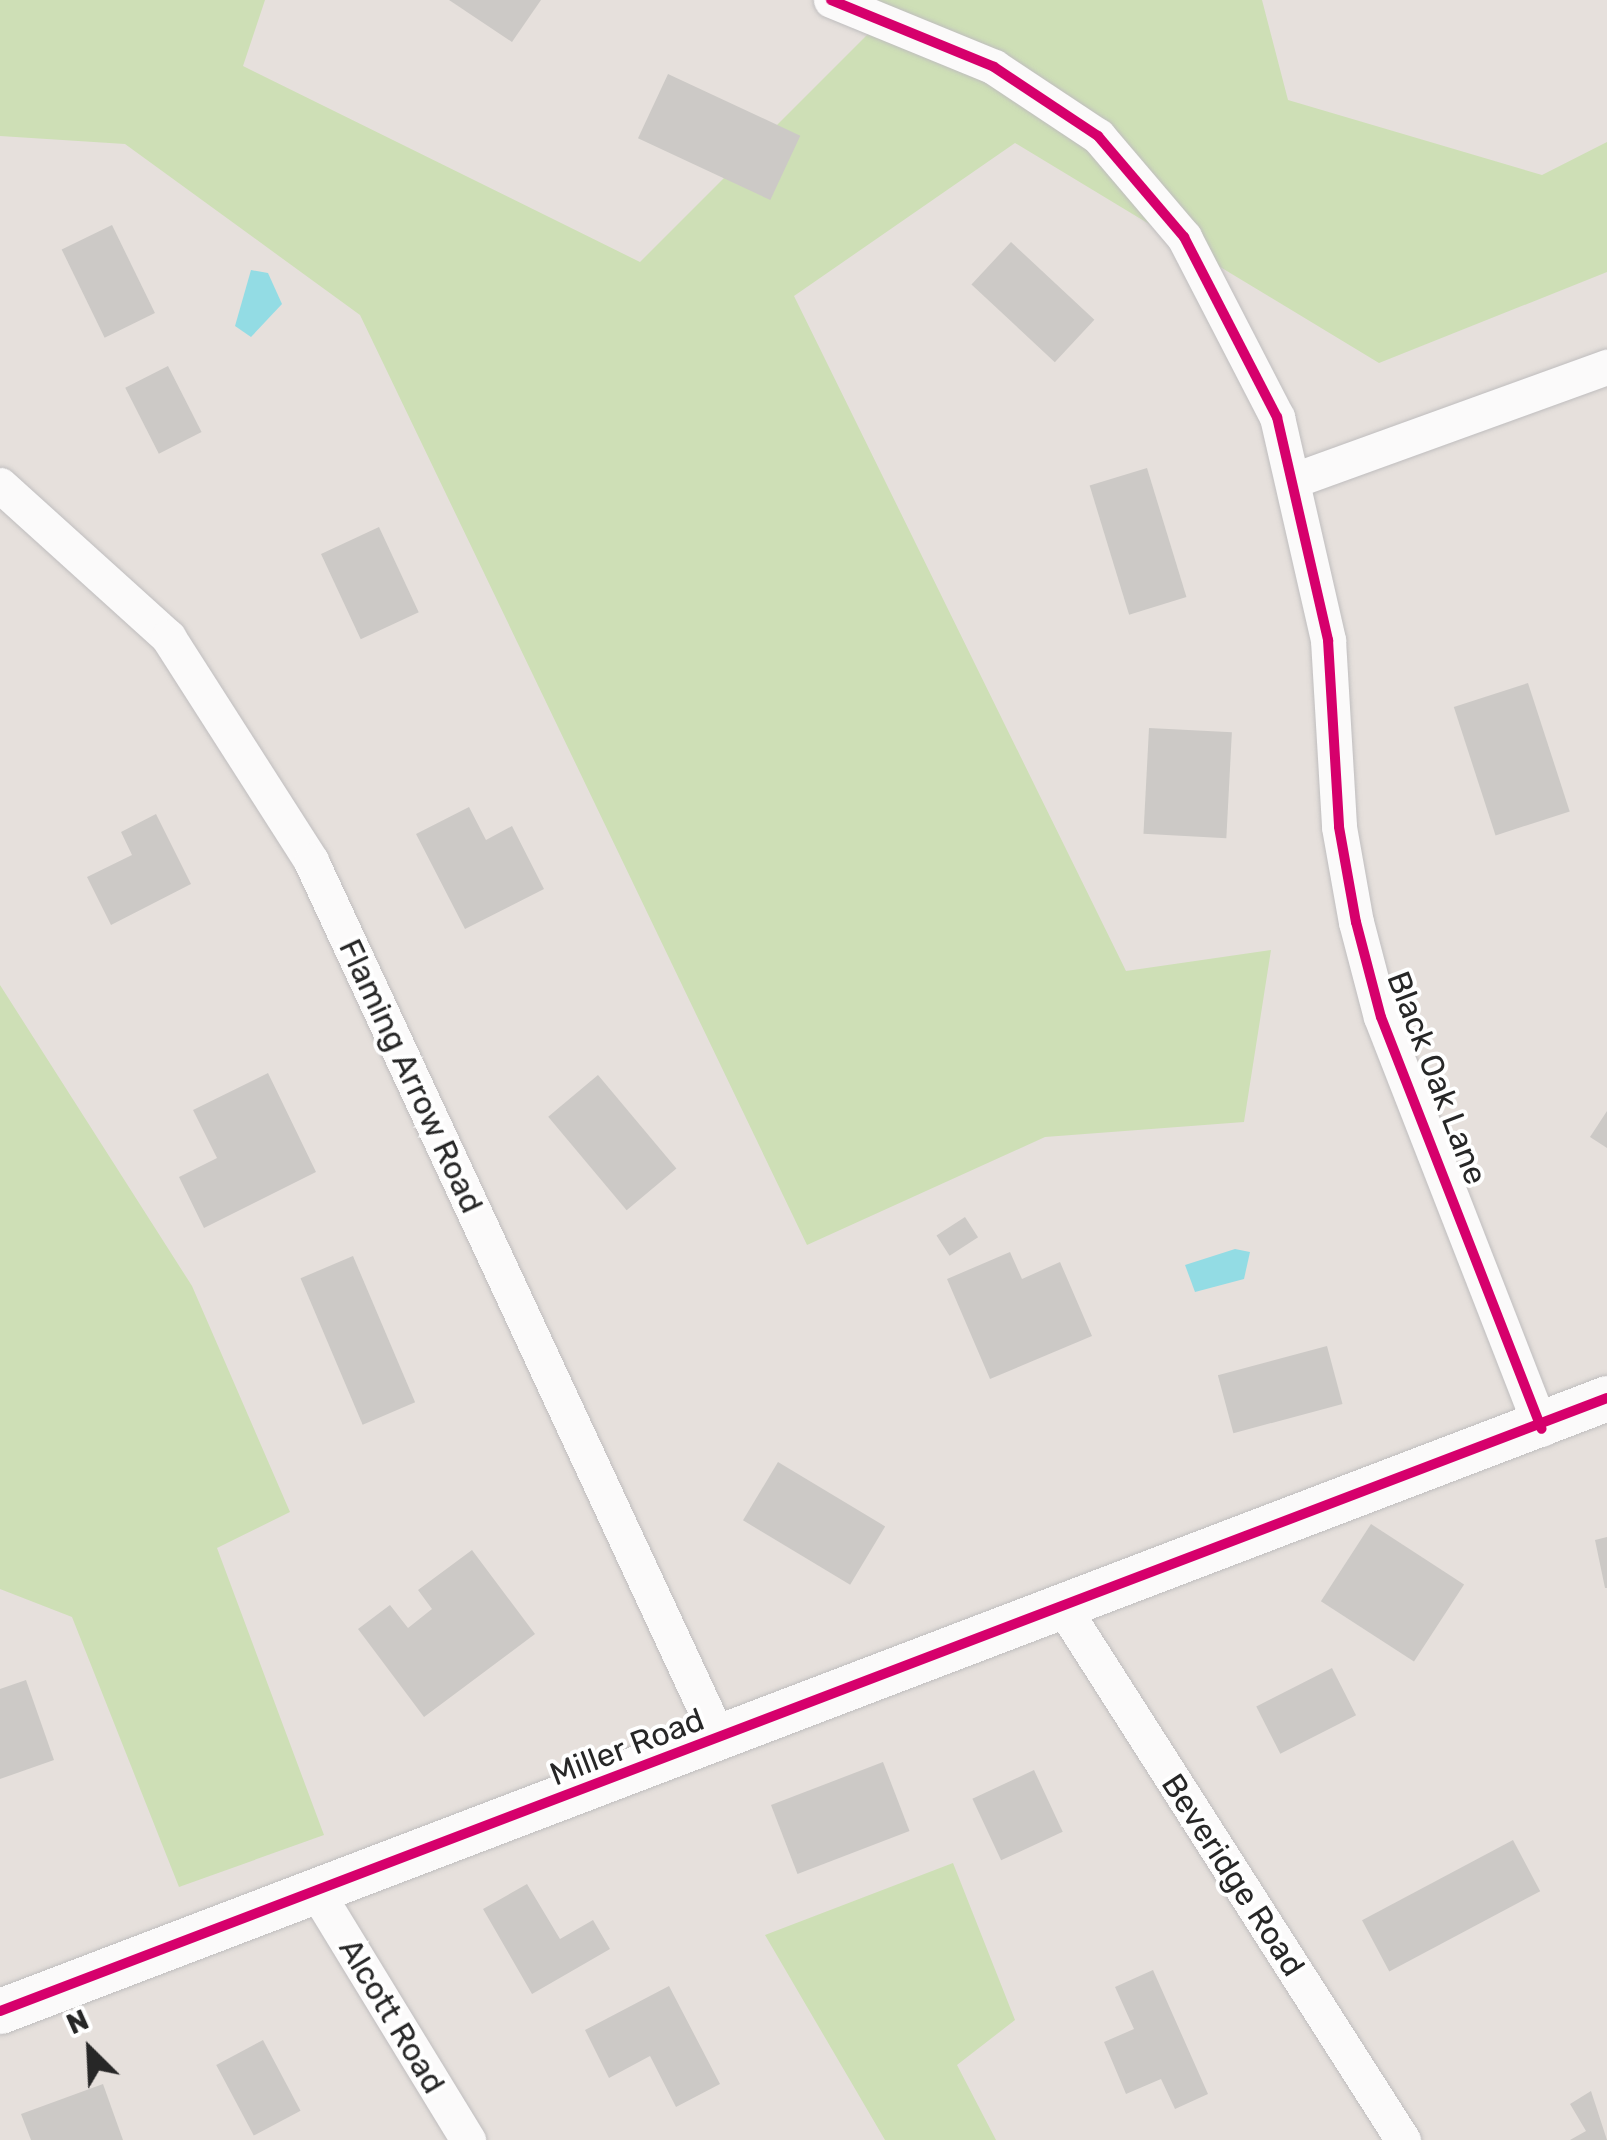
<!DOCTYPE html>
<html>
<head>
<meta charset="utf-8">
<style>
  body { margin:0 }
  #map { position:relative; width:1607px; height:2140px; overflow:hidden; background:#e6e0dc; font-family:Rubik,sans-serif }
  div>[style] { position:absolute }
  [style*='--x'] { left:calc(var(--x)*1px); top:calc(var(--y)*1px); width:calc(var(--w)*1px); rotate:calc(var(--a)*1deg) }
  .green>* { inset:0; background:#cedfb6 }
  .water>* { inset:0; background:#93dce4 }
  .building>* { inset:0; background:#ccc9c6; transform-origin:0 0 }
  .roads { filter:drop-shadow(0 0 2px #bfbdbe) drop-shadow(0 0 2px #bfbdbe) }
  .minor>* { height:35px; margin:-17.5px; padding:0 17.5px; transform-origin:17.5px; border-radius:17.5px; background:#fbfafa }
  .tertiary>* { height:45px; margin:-22.5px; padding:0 22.5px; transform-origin:22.5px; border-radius:22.5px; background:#fbfafa }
  .cycleway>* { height:10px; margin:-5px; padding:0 5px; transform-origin:5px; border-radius:5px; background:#d6006c }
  span { translate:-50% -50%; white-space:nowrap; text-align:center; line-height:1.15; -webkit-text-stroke:8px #fff; paint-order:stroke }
  .street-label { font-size:32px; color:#272727 }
  .north { position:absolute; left:40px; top:2000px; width:100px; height:100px; -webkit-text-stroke:8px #fff; paint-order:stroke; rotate:336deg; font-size:28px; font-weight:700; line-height:40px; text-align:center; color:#272727 }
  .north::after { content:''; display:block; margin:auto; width:35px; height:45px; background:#272727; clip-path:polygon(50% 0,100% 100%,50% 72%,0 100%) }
</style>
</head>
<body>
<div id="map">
  <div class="green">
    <div style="clip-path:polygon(0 0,265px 0,243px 66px,640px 262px,868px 34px,879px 0,1262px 0,1288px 100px,1542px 175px,1607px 142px,1607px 272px,1379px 363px,1015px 143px,794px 296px,1126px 971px,1271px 950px,1244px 1122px,1045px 1137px,807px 1245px,360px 315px,125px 144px,0 136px)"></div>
    <div style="clip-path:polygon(0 985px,192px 1286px,290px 1512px,217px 1548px,324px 1835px,179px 1887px,72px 1617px,0 1589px)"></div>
    <div style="clip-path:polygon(953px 1863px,1015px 2020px,957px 2065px,996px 2140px,885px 2140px,765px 1935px)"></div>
  </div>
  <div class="water">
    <div style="clip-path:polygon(251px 270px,268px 273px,282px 304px,251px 337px,235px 326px)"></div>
    <div style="clip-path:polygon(1235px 1249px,1250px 1252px,1244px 1279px,1195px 1292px,1185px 1265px)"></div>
  </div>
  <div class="building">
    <div style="clip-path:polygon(449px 0,541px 0,512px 42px)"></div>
    <div style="left:668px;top:74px;width:146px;height:71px;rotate:25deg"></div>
    <div style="left:112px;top:225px;width:98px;height:56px;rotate:64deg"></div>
    <div style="left:1011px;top:242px;width:114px;height:58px;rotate:43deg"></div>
    <div style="left:168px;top:366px;width:74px;height:48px;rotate:63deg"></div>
    <div style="left:1147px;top:468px;width:135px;height:60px;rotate:73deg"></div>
    <div style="left:379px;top:527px;width:94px;height:64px;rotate:65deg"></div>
    <div style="left:1528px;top:683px;width:135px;height:78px;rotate:72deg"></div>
    <div style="left:1149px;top:728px;width:83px;height:106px;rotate:3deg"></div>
    <div style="clip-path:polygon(469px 807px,486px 840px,512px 826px,544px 889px,465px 929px,416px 834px)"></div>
    <div style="clip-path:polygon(156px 814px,191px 884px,111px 925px,87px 877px,132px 855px,121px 832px)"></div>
    <div style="clip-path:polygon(268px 1073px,316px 1172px,204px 1228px,179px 1177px,217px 1158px,193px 1110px)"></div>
    <div style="left:598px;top:1075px;width:122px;height:65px;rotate:50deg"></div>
    <div style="clip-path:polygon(1607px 1111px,1607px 1148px,1590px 1137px)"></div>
    <div style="left:965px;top:1217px;width:24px;height:34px;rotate:57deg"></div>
    <div style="clip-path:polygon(1010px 1252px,1022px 1279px,1060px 1262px,1092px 1336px,990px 1379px,947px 1279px)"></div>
    <div style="left:353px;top:1256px;width:159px;height:57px;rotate:67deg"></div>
    <div style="left:1327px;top:1346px;width:60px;height:113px;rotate:75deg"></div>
    <div style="left:778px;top:1462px;width:125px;height:68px;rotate:31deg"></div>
    <div style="left:1371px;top:1524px;width:111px;height:92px;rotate:33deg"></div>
    <div style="clip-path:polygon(1607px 1537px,1607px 1588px,1605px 1588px,1595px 1540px)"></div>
    <div style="clip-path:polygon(472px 1550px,535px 1634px,424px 1717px,358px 1629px,390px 1605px,408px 1628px,432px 1609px,418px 1590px)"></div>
    <div style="left:1332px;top:1668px;width:53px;height:85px;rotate:63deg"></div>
    <div style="clip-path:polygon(26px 1680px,54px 1760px,0 1779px,0 1689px)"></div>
    <div style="left:883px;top:1762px;width:74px;height:120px;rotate:69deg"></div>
    <div style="left:1034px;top:1770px;width:68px;height:68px;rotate:65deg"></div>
    <div style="left:1513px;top:1840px;width:58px;height:171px;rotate:62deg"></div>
    <div style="clip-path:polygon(527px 1884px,560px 1939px,593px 1920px,610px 1949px,532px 1994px,483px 1909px)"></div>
    <div style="clip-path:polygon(1153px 1970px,1208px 2094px,1175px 2109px,1161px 2079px,1126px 2094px,1104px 2042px,1134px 2029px,1115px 1987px)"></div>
    <div style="clip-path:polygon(669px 1986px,720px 2084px,676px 2107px,650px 2056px,609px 2078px,585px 2030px)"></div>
    <div style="left:263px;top:2040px;width:80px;height:53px;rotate:62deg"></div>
    <div style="clip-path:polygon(103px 2084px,123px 2140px,31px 2140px,21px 2114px)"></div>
    <div style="clip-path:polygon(1591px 2091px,1607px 2140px,1570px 2140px,1586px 2131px,1570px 2104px)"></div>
  </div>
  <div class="roads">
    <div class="minor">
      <div style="--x:831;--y:0;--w:176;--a:22.3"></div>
      <div style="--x:994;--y:67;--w:125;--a:33.6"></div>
      <div style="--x:1098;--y:136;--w:133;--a:49.6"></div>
      <div style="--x:1184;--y:237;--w:203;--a:62.7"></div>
      <div style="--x:1277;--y:417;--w:229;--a:77.1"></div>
      <div style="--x:1328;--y:640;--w:187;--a:86.6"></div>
      <div style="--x:1339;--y:827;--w:97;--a:79.9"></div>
      <div style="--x:1356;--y:922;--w:98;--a:75.3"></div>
      <div style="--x:1381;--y:1017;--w:442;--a:68.7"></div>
      <div style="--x:1297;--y:479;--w:330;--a:-19.9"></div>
      <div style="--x:0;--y:485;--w:227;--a:42.1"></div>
      <div style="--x:168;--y:637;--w:266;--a:57.4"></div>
      <div style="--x:311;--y:861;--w:968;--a:65.08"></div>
      <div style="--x:1064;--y:1609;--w:630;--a:57.45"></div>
      <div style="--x:316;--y:1891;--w:292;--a:58.6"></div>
    </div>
    <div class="tertiary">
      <div style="--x:0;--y:2011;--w:1720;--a:-20.88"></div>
    </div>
  </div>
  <div class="cycleway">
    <div style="--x:831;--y:0;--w:176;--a:22.3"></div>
    <div style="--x:994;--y:67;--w:125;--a:33.6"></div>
    <div style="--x:1098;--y:136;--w:133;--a:49.6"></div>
    <div style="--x:1184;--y:237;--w:203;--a:62.7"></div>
    <div style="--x:1277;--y:417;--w:229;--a:77.1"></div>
    <div style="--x:1328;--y:640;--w:187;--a:86.6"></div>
    <div style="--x:1339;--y:827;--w:97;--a:79.9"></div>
    <div style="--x:1356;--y:922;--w:98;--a:75.3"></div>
    <div style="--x:1381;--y:1017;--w:442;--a:68.7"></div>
    <div style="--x:0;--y:2011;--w:1720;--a:-20.88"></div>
  </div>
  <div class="street-label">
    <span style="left:411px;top:1076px;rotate:65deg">Flaming Arrow Road</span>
    <span style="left:1437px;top:1078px;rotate:69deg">Black Oak Lane</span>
    <span style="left:627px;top:1747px;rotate:-21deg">Miller Road</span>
    <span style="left:1233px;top:1875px;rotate:57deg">Beveridge Road</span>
    <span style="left:392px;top:2016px;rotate:59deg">Alcott Road</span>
  </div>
  <div class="north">N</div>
</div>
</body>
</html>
